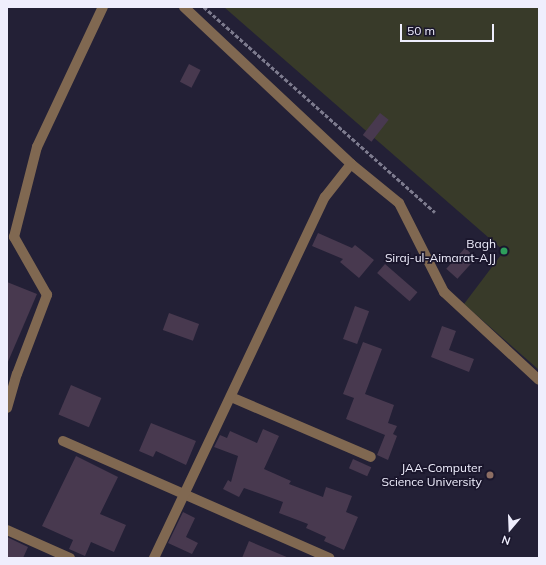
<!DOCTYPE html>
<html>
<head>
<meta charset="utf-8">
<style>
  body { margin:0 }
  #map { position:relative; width:546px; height:565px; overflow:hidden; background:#232036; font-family:Mulish,sans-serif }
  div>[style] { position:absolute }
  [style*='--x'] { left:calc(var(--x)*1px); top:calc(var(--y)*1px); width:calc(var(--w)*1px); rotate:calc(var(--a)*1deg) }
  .green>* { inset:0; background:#383a29 }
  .building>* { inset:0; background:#48394f; transform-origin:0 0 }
  .path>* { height:2.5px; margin-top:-1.25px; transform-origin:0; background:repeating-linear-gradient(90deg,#7d7b8e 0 4px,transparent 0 6px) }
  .street>* { height:10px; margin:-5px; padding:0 5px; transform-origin:5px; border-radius:5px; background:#806851 }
  .dots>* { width:11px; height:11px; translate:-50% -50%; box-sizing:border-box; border:2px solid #1a162c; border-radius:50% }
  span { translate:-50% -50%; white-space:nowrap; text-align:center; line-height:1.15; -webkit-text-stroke:3.5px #1a162c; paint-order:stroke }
  .poi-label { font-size:12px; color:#efeefd }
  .right { translate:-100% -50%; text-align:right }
  .frame { position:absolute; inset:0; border:8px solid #efeefd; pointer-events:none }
  .north { position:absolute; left:490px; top:509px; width:40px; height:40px; -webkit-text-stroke:3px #1a162c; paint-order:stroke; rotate:199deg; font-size:11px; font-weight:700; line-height:16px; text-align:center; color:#efeefd }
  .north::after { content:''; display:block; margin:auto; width:14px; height:18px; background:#efeefd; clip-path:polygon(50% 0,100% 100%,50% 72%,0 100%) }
  .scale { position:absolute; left:400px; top:24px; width:94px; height:18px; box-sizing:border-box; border:2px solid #efeefd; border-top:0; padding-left:5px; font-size:12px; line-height:14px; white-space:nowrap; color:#efeefd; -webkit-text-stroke:3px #1a162c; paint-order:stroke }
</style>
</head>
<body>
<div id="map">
  <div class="green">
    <div style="clip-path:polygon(224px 7px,539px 7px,539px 370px,464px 304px,504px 251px)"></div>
  </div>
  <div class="building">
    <div style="left:189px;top:64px;width:13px;height:20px;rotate:27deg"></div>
    <div style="left:380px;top:113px;width:11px;height:28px;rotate:38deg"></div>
    <div style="clip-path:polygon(318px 233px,352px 248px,355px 245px,374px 260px,359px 278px,340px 262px,343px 259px,312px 246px)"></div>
    <div style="left:465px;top:248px;width:15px;height:28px;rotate:42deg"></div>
    <div style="left:385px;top:264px;width:43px;height:12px;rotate:41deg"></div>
    <div style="clip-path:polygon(7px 282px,37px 294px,7px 364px)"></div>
    <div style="left:355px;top:306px;width:15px;height:35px;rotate:20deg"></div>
    <div style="left:169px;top:313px;width:32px;height:18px;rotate:20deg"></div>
    <div style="clip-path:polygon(442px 326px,456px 331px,449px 350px,474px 359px,469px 372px,431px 357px)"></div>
    <div style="clip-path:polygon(363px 342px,382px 349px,365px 394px,394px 405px,388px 423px,397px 426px,393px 434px,397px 436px,388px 460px,377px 455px,385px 435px,346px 419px,354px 398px,343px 394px)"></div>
    <div style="left:71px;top:385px;width:33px;height:32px;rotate:23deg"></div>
    <div style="clip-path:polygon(151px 423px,196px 441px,186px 465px,156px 451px,153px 457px,139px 451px)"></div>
    <div style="clip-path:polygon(263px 429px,279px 436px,264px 469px,291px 481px,289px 484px,323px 497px,326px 487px,352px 496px,346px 512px,358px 517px,344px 550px,324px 541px,326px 537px,306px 528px,308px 524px,279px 513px,283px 502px,244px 488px,239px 497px,223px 489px,228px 480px,231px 482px,238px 456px,214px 447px,220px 435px,227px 438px,230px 431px,257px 443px)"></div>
    <div style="clip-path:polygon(76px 456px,118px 477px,100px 514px,126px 525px,114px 552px,91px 542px,85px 556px,69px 549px,73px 540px,42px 526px)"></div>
    <div style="left:353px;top:459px;width:20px;height:10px;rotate:24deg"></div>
    <div style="clip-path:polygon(183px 512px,195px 518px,186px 537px,198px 543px,192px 554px,168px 543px)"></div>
    <div style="clip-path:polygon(7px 537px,28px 547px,23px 558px,7px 558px)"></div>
    <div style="clip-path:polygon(249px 541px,289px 558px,242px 558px)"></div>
  </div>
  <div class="path">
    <div style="--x:204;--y:7;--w:309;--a:41.6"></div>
  </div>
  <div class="street">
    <div style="--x:184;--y:7;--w:229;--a:43.2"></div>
    <div style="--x:351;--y:164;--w:62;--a:39.1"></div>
    <div style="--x:399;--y:203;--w:100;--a:63.2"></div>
    <div style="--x:444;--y:292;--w:129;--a:42.8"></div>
    <div style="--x:231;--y:397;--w:152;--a:23.2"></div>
    <div style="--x:7;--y:408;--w:35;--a:-74"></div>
    <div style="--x:17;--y:374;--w:85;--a:-69.2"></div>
    <div style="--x:47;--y:295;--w:67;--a:-119.6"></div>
    <div style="--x:14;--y:237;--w:93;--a:-75.7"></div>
    <div style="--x:37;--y:147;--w:155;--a:-64.8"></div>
    <div style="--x:63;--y:441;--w:291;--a:23.7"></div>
    <div style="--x:7;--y:530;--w:69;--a:24"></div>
    <div style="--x:154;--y:558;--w:399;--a:-64.7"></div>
    <div style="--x:325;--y:197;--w:42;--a:-51.8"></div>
  </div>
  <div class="dots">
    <div style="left:504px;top:251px;background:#2e9e5b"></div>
    <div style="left:490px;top:475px;background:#8d6e63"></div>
  </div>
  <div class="poi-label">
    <span class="right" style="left:496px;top:251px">Bagh<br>Siraj-ul-Aimarat-AJJ</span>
    <span class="right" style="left:482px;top:475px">JAA-Computer<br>Science University</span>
  </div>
  <div class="frame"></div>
  <div class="north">N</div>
  <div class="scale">50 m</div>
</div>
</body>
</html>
